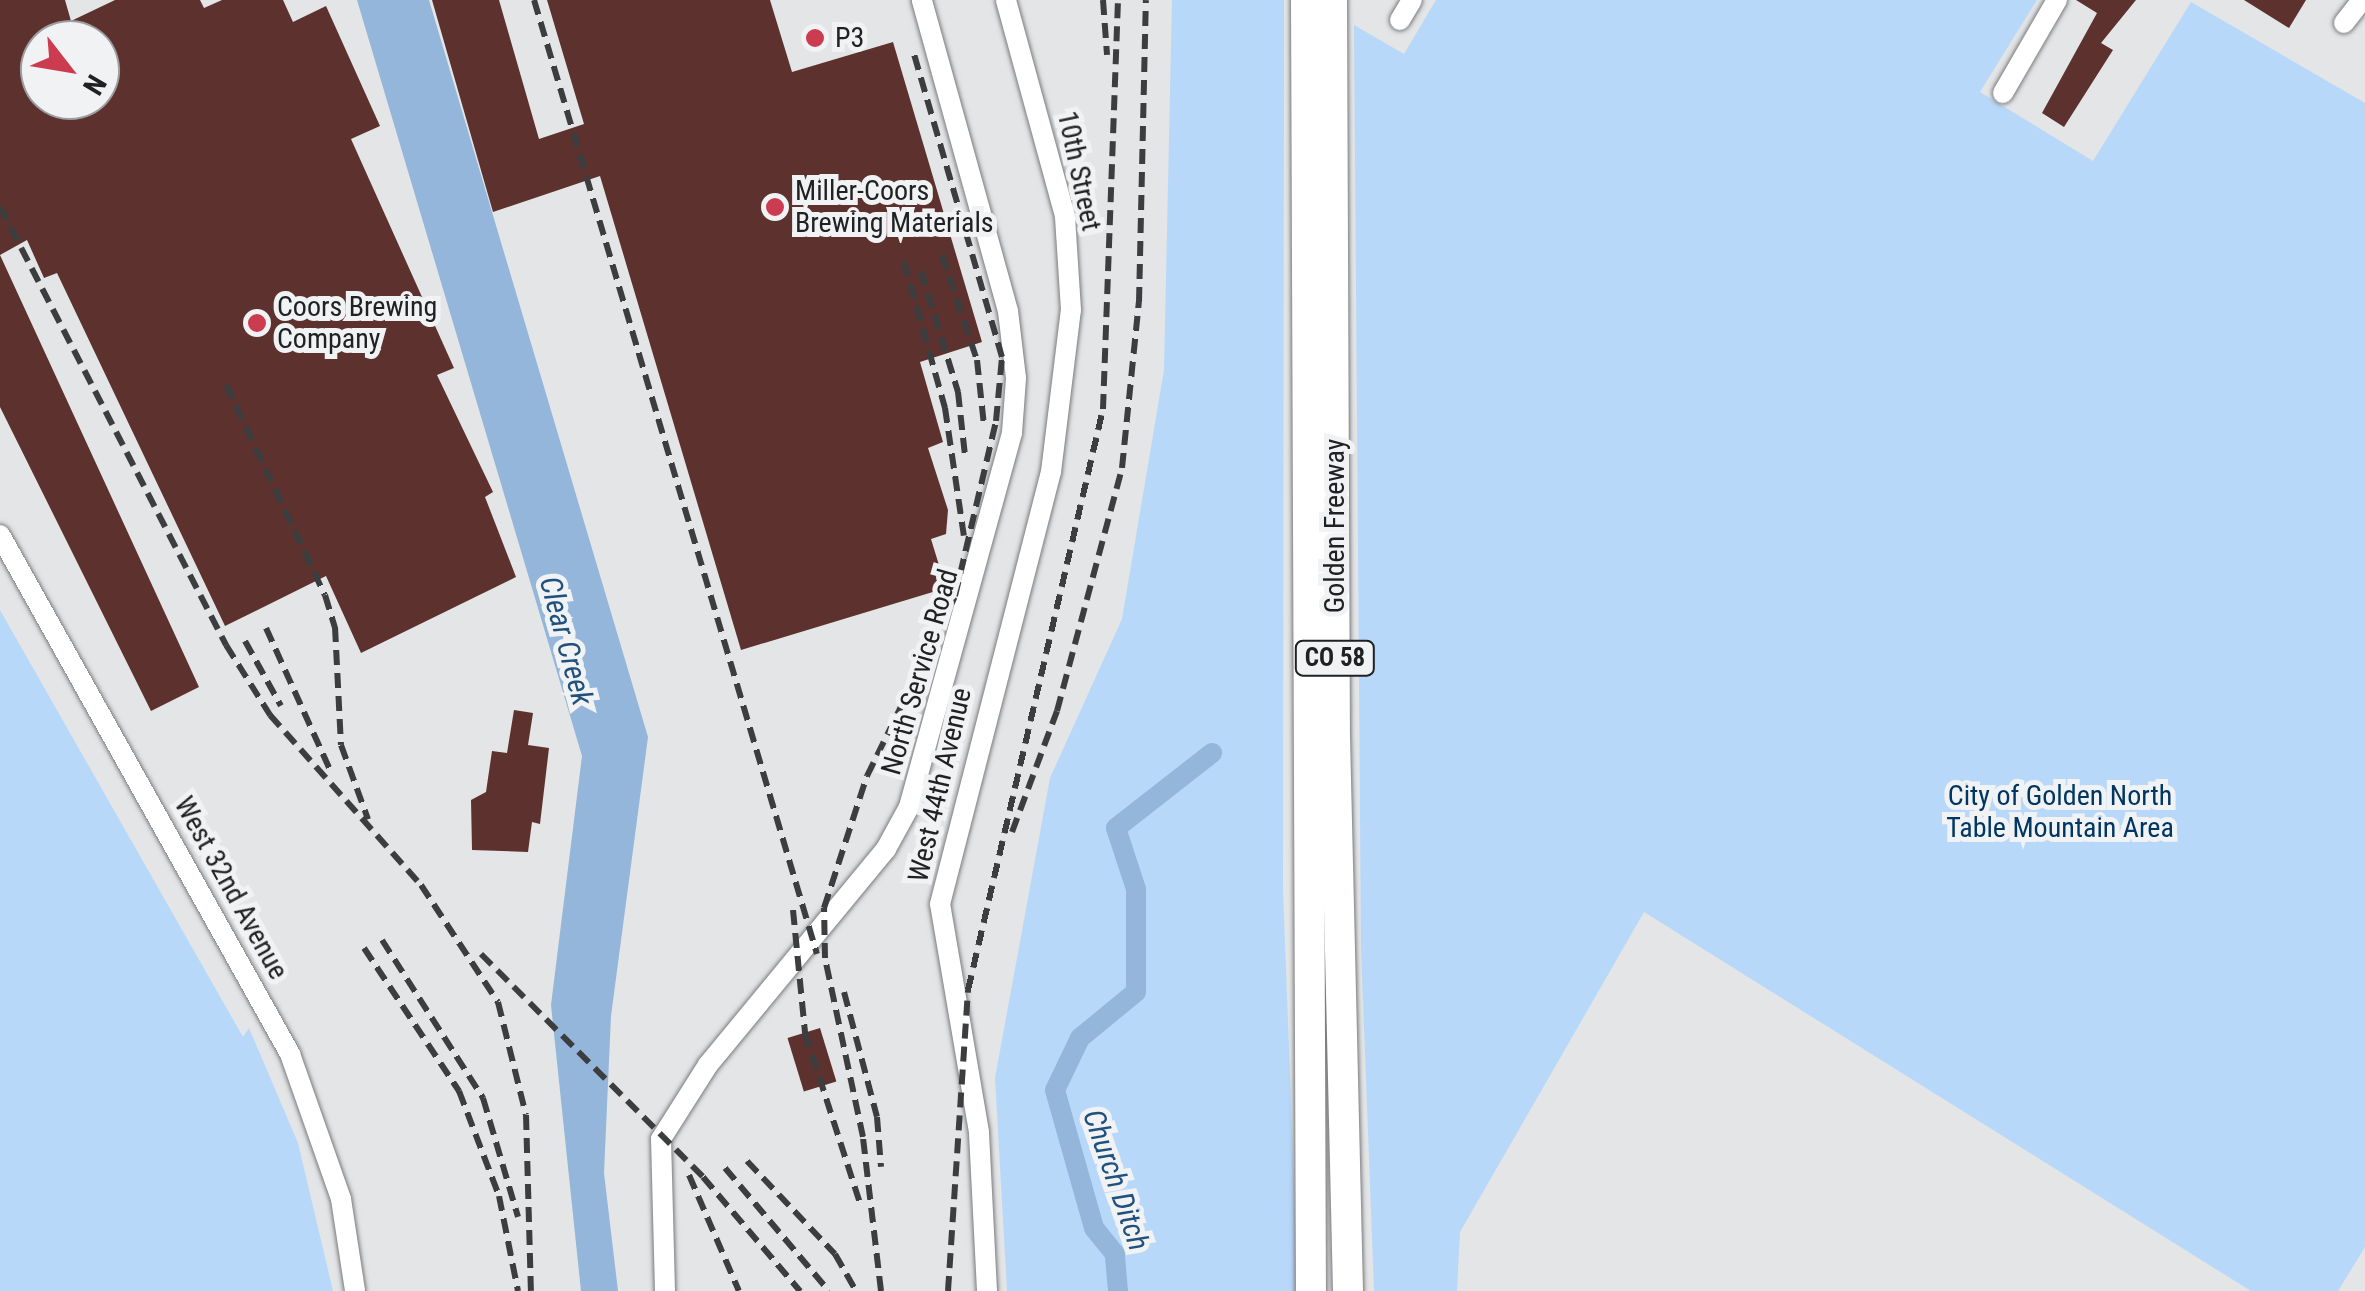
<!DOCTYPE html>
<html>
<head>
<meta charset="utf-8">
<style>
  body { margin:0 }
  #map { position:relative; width:2365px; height:1291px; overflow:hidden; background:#e3e5e7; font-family:"Roboto Condensed",sans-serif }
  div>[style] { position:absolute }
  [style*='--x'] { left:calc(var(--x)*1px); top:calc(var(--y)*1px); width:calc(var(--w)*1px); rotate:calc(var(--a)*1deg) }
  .green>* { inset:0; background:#b8d8f9 }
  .water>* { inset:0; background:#94b6da }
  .canal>* { height:20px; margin:-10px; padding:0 10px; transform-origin:10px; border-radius:10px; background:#94b6da }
  .building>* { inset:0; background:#5d322e; transform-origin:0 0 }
  .roads { filter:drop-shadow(0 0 2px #7a7b7d) drop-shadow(0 0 2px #7a7b7d) }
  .minor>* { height:20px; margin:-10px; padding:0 10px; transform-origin:10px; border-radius:10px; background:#fff }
  .highway>* { height:30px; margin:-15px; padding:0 15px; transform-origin:15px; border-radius:15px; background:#fff }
  .rail>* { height:6px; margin-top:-3px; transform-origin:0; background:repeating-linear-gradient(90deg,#3c3d3e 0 15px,transparent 0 23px) }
  .dots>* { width:28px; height:28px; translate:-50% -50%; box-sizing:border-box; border:5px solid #f0f2f4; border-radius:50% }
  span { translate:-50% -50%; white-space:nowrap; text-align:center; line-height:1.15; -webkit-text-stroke:10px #f0f2f4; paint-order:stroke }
  .shield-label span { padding:2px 8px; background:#f0f2f4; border:2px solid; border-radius:8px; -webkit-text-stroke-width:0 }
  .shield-label { font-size:25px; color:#202122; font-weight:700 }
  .poi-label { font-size:28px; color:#202122 }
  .left { translate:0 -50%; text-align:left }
  .street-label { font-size:28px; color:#202122 }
  .park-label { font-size:28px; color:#003662 }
  .water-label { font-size:30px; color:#1f507e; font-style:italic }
  .north { position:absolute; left:20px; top:20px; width:100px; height:100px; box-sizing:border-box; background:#f0f2f4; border:2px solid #9d9ea0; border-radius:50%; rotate:121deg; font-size:28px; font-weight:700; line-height:40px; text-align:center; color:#202122 }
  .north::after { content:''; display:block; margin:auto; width:35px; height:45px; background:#cc3c51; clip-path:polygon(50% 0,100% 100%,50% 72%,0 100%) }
</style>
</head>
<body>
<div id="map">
  <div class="green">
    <div style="clip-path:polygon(1172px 0,1284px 0,1283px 889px,1298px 1291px,1007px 1291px,995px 1078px,1050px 778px,1122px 619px,1164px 370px)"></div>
    <div style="clip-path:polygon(1436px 0,2037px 0,1980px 92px,2093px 161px,2191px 2px,2365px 103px,2365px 1247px,2338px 1291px,2251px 1291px,1644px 912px,1460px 1232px,1457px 1291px,1374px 1291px,1361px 947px,1354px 25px,1404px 54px)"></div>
    <div style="clip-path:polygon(0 610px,243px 1037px,249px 1028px,298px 1143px,333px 1291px,0 1291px)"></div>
  </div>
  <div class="water">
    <div style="clip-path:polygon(357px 0,429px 0,648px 737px,611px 1016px,604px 1173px,618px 1291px,581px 1291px,551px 1005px,582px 756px)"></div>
  </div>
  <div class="canal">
    <div style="--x:1118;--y:1291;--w:37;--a:-95"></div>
    <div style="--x:1115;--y:1254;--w:33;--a:-129"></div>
    <div style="--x:1094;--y:1228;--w:143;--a:-105.8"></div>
    <div style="--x:1055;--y:1090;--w:58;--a:-64.3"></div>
    <div style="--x:1080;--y:1038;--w:72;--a:-39.4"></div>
    <div style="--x:1136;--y:992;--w:103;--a:-90"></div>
    <div style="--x:1136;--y:889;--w:64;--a:-108.2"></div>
    <div style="--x:1116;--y:828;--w:122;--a:-38"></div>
  </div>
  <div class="building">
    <div style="clip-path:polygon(evenodd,0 0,65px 0,71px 21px,115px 0,200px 0,204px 8px,222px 0,283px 0,293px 22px,326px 6px,380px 126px,351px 139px,454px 368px,437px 375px,493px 492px,485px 497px,516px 577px,361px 653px,326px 576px,225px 626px,57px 273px,44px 278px,27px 240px,0 255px,199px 687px,151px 711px,0 407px,0 0,40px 40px,100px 40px,100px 100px,40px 100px,40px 40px)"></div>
    <div style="clip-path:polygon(432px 0,499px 0,539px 139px,584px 124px,547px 0,770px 0,792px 72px,893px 42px,982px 342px,920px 362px,943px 442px,928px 448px,948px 510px,946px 534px,931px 539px,946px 588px,741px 650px,600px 176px,493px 212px)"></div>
    <div style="clip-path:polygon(2076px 0,2136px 0,2101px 43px,2113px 50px,2064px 127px,2042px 113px,2097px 13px)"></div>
    <div style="clip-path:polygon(2244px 0,2306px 0,2289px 28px)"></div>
    <div style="clip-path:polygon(514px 710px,533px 713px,528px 745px,549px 748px,540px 824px,532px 822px,528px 852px,472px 850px,471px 800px,486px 792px,492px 751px,507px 753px)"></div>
    <div style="left:820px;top:1028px;width:56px;height:34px;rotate:73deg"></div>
  </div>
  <div class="roads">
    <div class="minor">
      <div style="--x:1400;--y:20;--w:23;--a:-59"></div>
      <div style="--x:2344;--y:23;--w:29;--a:-52"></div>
      <div style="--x:2003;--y:93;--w:108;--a:-59.9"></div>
      <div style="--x:0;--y:535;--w:595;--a:60.8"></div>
      <div style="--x:290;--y:1054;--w:154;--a:70.6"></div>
      <div style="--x:341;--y:1199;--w:93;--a:81.3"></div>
      <div style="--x:665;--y:1291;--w:152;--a:-91.5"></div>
      <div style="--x:661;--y:1139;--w:88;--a:-57.6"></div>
      <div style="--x:708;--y:1065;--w:280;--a:-50.5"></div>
      <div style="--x:886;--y:849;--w:48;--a:-61.3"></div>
      <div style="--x:909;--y:807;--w:388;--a:-74.6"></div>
      <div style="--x:1012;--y:433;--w:55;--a:-85.8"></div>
      <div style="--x:1016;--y:378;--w:67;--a:-96.8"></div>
      <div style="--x:1008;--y:311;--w:323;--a:-105.5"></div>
      <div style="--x:987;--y:1291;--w:159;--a:-92.9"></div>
      <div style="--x:979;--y:1132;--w:231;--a:-99.7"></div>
      <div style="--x:940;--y:904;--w:446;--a:-75.6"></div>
      <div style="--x:1051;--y:472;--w:163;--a:-83"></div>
      <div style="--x:1071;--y:310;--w:94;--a:-93.7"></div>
      <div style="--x:1065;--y:216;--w:224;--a:-105.3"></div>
    </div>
    <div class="highway">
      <div style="--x:1306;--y:0;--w:1291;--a:89.78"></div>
      <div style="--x:1332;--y:0;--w:736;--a:89.77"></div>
      <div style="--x:1335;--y:736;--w:555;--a:88.66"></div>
    </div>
  </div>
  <div class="rail">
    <div style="--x:534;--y:0;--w:995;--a:73.48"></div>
    <div style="--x:1103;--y:0;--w:55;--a:85.8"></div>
    <div style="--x:0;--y:207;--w:493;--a:62.7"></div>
    <div style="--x:226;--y:645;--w:83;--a:57.8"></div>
    <div style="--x:270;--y:715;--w:227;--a:48.4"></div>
    <div style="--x:421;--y:885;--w:140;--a:56.7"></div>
    <div style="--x:498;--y:1002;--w:116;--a:76.1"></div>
    <div style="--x:526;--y:1115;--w:176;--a:88.4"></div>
    <div style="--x:942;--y:255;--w:111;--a:71.6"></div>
    <div style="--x:977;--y:360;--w:65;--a:83.9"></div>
    <div style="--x:904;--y:262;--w:152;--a:74.3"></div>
    <div style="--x:945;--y:408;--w:129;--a:81.6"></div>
    <div style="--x:921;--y:271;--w:127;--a:73"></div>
    <div style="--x:958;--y:392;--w:63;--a:83.7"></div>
    <div style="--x:226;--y:385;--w:232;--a:64.8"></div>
    <div style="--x:325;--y:595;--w:34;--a:73"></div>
    <div style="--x:335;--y:627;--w:118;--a:87.1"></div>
    <div style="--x:341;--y:745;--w:79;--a:70"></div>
    <div style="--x:266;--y:628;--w:158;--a:65.7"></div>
    <div style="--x:245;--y:641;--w:74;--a:61"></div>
    <div style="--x:1012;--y:832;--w:129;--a:-69.6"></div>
    <div style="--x:1057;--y:711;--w:252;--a:-75"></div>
    <div style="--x:1122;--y:468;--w:167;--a:-84.2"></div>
    <div style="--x:1139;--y:302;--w:302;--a:-88.7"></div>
    <div style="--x:793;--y:910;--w:124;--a:84.4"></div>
    <div style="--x:805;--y:1033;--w:182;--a:72.1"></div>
    <div style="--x:382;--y:940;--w:188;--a:57.4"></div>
    <div style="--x:483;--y:1098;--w:124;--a:73.6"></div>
    <div style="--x:364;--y:948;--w:172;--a:56.4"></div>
    <div style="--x:459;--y:1091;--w:112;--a:69.1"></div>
    <div style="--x:499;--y:1196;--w:97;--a:78.7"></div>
    <div style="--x:481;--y:954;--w:315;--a:45.1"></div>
    <div style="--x:703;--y:1177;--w:150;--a:49.6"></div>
    <div style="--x:844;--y:992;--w:129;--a:75.2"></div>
    <div style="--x:877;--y:1117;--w:50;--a:85.4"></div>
    <div style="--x:747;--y:1161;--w:128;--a:46.6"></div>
    <div style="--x:835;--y:1254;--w:43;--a:60.4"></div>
    <div style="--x:725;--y:1168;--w:161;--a:49.8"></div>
    <div style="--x:689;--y:1175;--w:126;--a:66.7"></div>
    <div style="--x:881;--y:1291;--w:155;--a:-96.7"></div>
    <div style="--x:863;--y:1137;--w:183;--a:-102"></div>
    <div style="--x:825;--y:958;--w:50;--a:-91.1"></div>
    <div style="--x:824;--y:908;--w:139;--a:-72"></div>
    <div style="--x:867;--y:776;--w:200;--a:-63.9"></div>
    <div style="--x:955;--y:596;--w:180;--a:-76.8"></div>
    <div style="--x:996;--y:421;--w:64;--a:-84.6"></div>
    <div style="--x:1002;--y:357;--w:316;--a:-106.2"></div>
    <div style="--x:948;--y:1291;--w:302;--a:-86.2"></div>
    <div style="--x:968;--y:990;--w:596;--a:-76.92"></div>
    <div style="--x:1103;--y:409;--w:409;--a:-87.9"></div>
  </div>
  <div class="dots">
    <div style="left:815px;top:38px;background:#cc3c51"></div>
    <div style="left:775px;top:207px;background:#cc3c51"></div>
    <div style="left:257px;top:323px;background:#cc3c51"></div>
  </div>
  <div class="shield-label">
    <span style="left:1335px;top:658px">CO 58</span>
  </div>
  <div class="poi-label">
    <span class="left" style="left:835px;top:38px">P3</span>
    <span class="left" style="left:795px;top:207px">Miller-Coors<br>Brewing Materials</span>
    <span class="left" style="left:277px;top:323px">Coors Brewing<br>Company</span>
  </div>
  <div class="street-label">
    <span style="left:1079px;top:171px;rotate:78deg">10th Street</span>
    <span style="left:1335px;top:526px;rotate:-90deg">Golden Freeway</span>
    <span style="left:920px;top:672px;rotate:-74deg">North Service Road</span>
    <span style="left:940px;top:785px;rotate:-77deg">West 44th Avenue</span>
    <span style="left:231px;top:888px;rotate:61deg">West 32nd Avenue</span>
  </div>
  <div class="park-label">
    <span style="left:2060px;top:812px">City of Golden North<br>Table Mountain Area</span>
  </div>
  <div class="water-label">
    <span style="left:566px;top:641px;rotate:75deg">Clear Creek</span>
    <span style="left:1116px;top:1180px;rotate:71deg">Church Ditch</span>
  </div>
  <div class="north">N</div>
</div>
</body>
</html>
